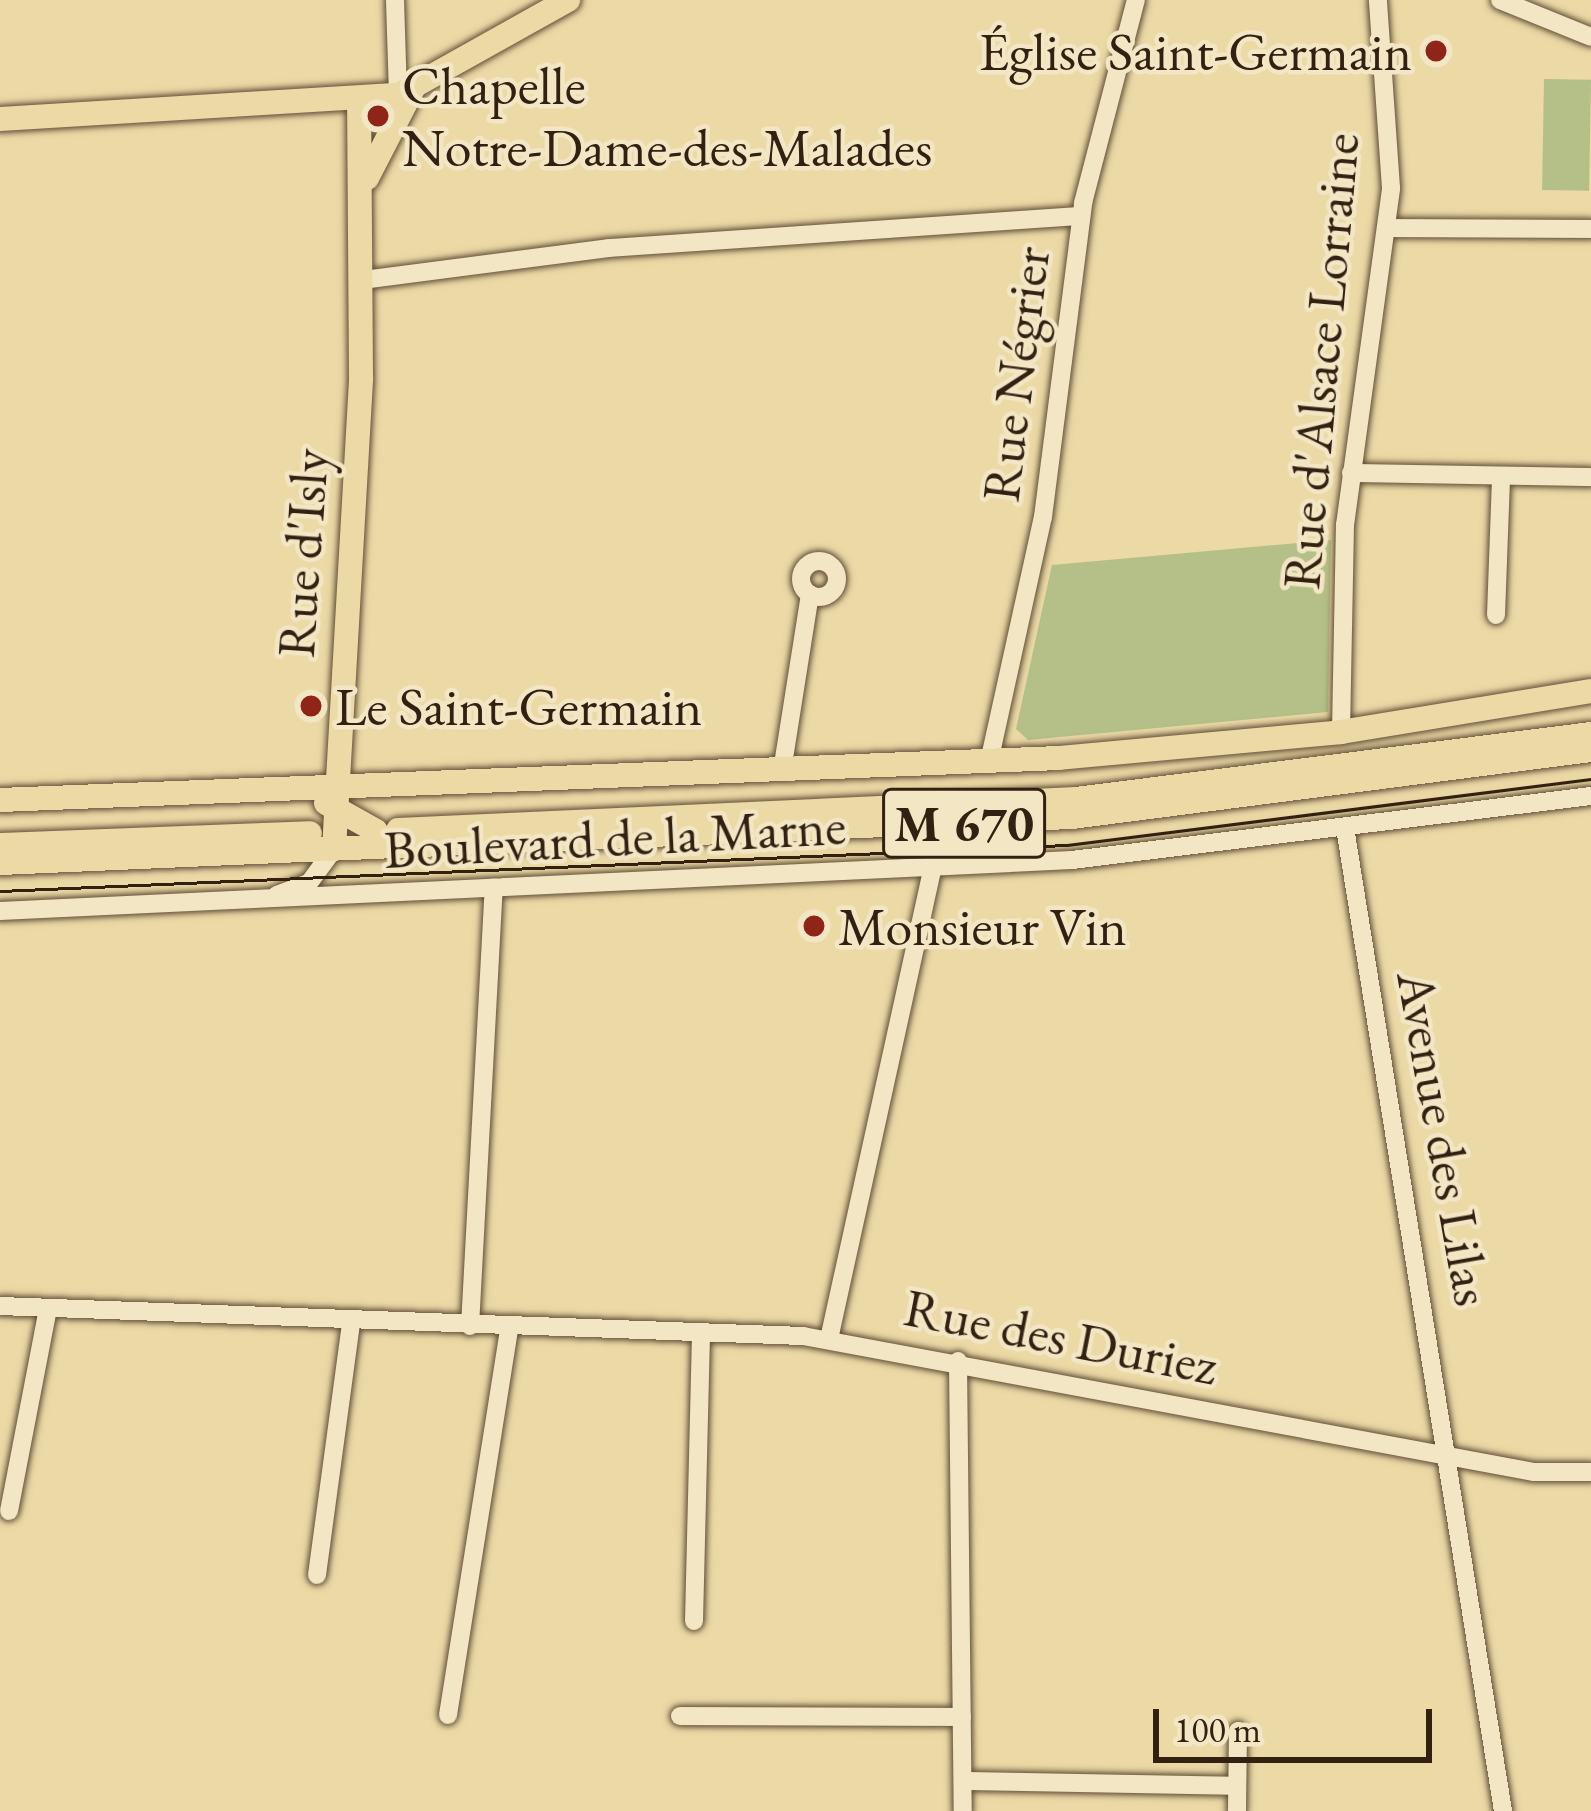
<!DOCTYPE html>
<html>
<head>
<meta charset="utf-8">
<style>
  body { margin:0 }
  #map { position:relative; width:1591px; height:1811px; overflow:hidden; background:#ebd9a6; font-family:"EB Garamond",serif }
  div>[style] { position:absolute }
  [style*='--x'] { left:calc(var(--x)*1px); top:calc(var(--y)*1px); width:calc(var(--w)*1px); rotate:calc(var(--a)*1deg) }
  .green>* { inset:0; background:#b5c088; transform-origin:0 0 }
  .roads { filter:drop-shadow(0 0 3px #604e36) drop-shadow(0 0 3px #604e36) }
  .minor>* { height:18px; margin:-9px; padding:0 9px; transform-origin:9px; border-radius:9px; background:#f2e6c5 }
  .minor>.ring { margin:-9px; padding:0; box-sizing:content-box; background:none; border:18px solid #f2e6c5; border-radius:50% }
  .major>* { height:24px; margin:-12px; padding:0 12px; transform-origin:12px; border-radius:12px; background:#ebd9a6 }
  .tram>* { height:3px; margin:-1.5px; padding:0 1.5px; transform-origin:1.5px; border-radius:1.5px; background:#322011 }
  .dots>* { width:33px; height:33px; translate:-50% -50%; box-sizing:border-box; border:6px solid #f2e6c5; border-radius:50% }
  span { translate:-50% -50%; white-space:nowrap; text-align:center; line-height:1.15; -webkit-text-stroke:9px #f2e6c5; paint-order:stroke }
  .shield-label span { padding:3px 9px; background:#f2e6c5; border:3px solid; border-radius:9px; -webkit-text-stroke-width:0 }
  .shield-label { font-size:51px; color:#322011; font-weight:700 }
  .poi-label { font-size:54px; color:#322011 }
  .right { translate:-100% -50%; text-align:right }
  .left { translate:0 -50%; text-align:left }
  .street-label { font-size:54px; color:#322011 }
  .scale { position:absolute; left:1153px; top:1709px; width:279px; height:54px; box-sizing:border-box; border:6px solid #322011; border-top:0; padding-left:15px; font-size:36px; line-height:42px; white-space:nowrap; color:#322011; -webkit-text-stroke:9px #f2e6c5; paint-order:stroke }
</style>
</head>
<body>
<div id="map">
  <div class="green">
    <div style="left:1544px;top:79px;width:47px;height:111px;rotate:1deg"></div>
    <div style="clip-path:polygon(1331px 540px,1328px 712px,1028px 740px,1016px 729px,1052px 565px)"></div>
  </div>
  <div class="roads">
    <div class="minor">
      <div style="--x:395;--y:0;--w:95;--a:88.2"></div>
      <div style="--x:1500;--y:0;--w:98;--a:22.1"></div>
      <div style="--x:1386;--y:228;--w:205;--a:0.3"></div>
      <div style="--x:363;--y:280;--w:248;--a:-7.4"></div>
      <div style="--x:609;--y:248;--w:473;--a:-3.9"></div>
      <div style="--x:1351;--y:473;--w:240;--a:1"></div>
      <div class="ring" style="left:801px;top:561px;width:18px;height:18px"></div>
      <div style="--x:1496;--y:615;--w:138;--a:-87.9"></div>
      <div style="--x:1341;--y:732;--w:207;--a:-88.9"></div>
      <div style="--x:1345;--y:525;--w:340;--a:-82.2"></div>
      <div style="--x:1391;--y:188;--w:188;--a:-94"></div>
      <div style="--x:989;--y:762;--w:251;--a:-77.6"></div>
      <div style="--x:1043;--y:517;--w:317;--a:-82.7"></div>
      <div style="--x:1083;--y:203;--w:210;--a:-75.4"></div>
      <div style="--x:782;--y:771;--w:179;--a:-81"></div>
      <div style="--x:1346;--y:834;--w:990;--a:80.87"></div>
      <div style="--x:277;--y:895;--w:34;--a:-21"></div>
      <div style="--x:309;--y:883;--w:42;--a:-53.7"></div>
      <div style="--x:0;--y:911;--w:1073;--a:-2.72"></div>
      <div style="--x:1072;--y:860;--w:523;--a:-7.03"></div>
      <div style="--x:0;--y:1306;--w:804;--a:2.14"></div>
      <div style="--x:803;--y:1336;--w:744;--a:10.54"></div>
      <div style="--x:1534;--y:1472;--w:57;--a:0"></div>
      <div style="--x:470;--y:1326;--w:439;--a:-86.9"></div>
      <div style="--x:829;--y:1339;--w:481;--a:-77.6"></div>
      <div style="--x:958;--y:1361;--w:450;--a:89.4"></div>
      <div style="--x:9;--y:1511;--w:206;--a:-79.1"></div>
      <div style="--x:317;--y:1575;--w:255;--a:-82.3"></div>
      <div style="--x:694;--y:1621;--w:289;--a:-88.6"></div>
      <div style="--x:448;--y:1715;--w:392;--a:-81"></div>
      <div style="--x:680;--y:1716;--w:282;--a:0.2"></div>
      <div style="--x:963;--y:1781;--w:274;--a:1"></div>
      <div style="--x:1237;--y:1811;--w:80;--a:-89.3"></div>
    </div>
    <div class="major">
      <div style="--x:0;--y:119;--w:399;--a:-3.5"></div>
      <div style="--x:398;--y:95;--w:195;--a:-29.2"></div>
      <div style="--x:367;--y:178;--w:98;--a:-62.7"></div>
      <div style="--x:0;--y:800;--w:1059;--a:-2.27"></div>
      <div style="--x:1058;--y:758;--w:284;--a:-5.2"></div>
      <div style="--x:1341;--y:732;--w:253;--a:-9.3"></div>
      <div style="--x:326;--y:803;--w:57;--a:29.2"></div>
      <div style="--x:398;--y:830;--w:679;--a:-2.62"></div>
      <div style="--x:1076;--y:799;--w:519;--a:-7.19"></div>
      <div style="--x:0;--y:845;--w:310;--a:-2.2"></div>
      <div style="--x:334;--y:849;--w:472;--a:-86.7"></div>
      <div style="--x:361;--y:378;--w:280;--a:-90.4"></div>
      <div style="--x:0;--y:863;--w:1073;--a:-2.46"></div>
      <div style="--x:1072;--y:817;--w:523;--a:-7.36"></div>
    </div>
  </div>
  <div class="tram">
    <div style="--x:0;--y:891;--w:1068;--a:-2.47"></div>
    <div style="--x:1067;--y:845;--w:528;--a:-7.18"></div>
  </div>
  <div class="dots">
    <div style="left:1436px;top:51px;background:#8f2418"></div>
    <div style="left:378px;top:116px;background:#8f2418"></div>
    <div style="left:311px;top:706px;background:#8f2418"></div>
    <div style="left:814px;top:926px;background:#8f2418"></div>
  </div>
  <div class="shield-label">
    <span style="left:964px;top:823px">M 670</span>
  </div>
  <div class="poi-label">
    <span class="right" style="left:1412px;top:51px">Église Saint-Germain</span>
    <span class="left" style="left:402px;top:116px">Chapelle<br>Notre-Dame-des-Malades</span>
    <span class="left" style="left:335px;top:706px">Le Saint-Germain</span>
    <span class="left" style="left:838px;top:926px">Monsieur Vin</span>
  </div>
  <div class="street-label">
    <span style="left:1320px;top:361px;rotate:-85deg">Rue d'Alsace Lorraine</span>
    <span style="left:1015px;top:374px;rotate:-83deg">Rue Négrier</span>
    <span style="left:302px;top:553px;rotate:-86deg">Rue d'Isly</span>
    <span style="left:615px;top:837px;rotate:-3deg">Boulevard de la Marne</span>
    <span style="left:1445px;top:1138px;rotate:80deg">Avenue des Lilas</span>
    <span style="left:1061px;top:1336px;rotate:11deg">Rue des Duriez</span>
  </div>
  <div class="scale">100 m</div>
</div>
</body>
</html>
